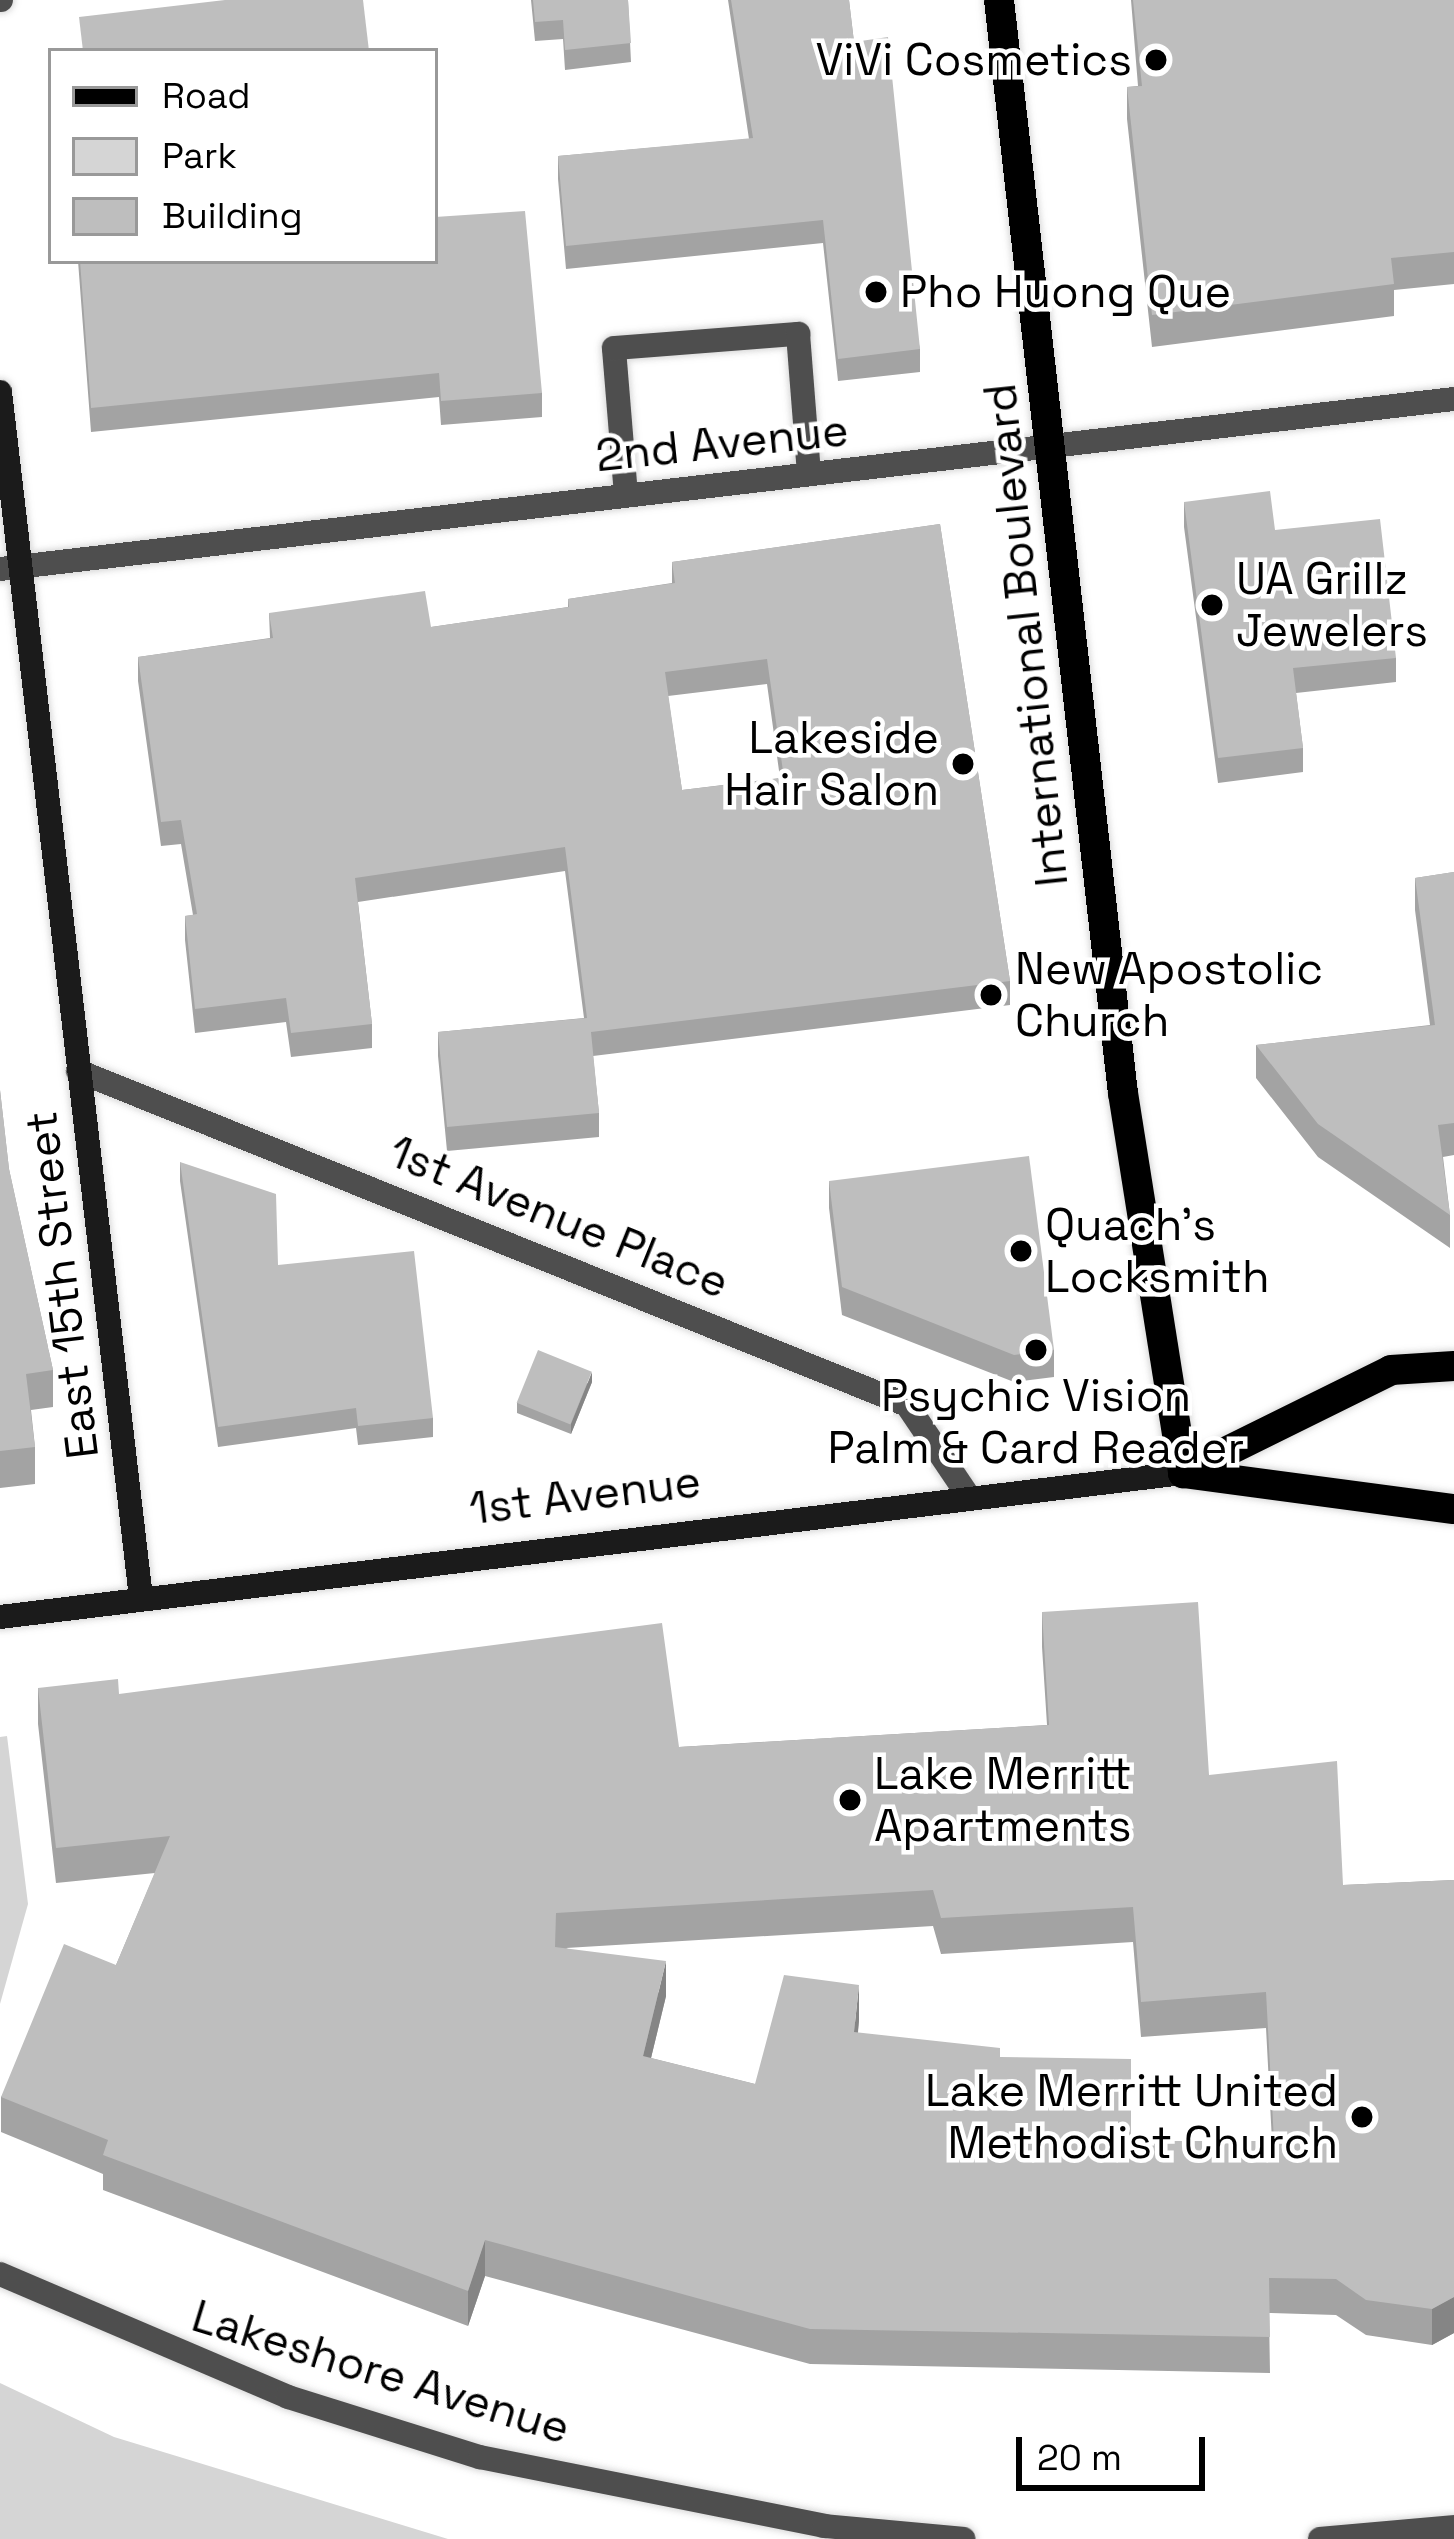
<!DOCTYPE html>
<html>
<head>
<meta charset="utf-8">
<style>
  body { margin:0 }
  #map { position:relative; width:1454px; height:2539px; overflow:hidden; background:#fff; font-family:"Space Grotesk",sans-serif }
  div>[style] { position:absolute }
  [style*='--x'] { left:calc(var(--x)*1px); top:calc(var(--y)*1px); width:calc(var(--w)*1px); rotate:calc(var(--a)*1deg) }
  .green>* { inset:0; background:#d5d5d5 }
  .roads { filter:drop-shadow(0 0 3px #dbdbdb) drop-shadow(0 0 3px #dbdbdb) }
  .lane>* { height:24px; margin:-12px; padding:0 12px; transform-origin:12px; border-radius:12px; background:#4e4e4e }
  .street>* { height:24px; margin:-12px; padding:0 12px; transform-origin:12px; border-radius:12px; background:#4e4e4e }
  .secondary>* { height:24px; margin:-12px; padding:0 12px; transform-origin:12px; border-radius:12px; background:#1b1b1b }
  .primary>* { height:30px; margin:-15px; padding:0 15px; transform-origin:15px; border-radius:15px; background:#000 }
  .wall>* { inset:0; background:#a3a3a3 }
  .shaded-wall>* { inset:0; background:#858585 }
  .building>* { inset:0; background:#bebebe; transform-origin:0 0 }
  .dots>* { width:33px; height:33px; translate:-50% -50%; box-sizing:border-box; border:6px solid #fff; border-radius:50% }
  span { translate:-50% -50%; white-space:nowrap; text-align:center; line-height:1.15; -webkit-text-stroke:9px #fff; paint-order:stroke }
  .poi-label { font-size:45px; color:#000 }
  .right { translate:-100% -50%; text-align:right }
  .left { translate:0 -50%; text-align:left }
  .street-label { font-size:45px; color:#000 }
  .legend { position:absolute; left:48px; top:48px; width:390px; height:216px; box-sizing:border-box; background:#fff; border:3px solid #999; margin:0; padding:15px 21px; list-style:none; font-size:36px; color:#000 }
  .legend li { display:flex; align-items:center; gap:24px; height:60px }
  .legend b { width:60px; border:3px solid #999 }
  .scale { position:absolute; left:1016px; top:2437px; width:189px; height:54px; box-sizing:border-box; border:6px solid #000; border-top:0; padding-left:15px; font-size:36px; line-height:42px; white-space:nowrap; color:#000; -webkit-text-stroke:9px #fff; paint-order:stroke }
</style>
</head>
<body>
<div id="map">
  <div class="green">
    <div style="clip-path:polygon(7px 1736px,28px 1904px,0 2004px,0 1737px)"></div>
    <div style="clip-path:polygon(0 2383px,114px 2437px,448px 2539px,0 2539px)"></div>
  </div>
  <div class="roads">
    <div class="lane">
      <div style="--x:0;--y:0;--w:1;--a:0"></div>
      <div style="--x:626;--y:495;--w:147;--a:-94.7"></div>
      <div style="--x:614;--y:348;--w:185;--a:-4.4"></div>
      <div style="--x:798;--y:334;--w:140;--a:85.5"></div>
    </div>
    <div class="street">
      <div style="--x:0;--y:569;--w:1464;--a:-6.67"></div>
      <div style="--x:78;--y:1071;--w:894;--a:21.94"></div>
      <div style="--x:907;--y:1405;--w:107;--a:56"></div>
      <div style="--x:0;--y:2274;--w:313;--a:23.1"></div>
      <div style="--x:288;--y:2397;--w:201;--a:17.4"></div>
      <div style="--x:480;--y:2457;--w:351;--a:11.3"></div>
      <div style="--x:824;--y:2526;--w:140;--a:5.3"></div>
      <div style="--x:1320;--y:2539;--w:135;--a:-5.1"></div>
    </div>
    <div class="secondary">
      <div style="--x:0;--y:392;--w:1213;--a:83.33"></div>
      <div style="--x:0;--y:1617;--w:1192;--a:-6.94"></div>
    </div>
    <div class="primary">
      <div style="--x:999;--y:0;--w:1100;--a:83.53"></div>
      <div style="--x:1123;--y:1093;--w:385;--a:81"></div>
      <div style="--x:1183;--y:1473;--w:232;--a:-26.3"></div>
      <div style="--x:1391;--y:1370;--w:63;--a:-3.6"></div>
      <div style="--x:1183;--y:1473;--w:273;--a:7.6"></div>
    </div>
  </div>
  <div class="wall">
    <div style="clip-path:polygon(531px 0,628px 0,631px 62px,565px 70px,563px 39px,535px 41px)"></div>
    <div style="clip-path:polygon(728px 0,849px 0,854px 42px,920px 349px,920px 372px,838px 381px,823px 243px,566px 269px,558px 179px,558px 156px,749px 139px)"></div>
    <div style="clip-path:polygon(1131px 0,1454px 0,1454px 284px,1394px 290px,1394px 316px,1152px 347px,1127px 119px,1127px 87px,1138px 86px)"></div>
    <div style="clip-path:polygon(78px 261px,435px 261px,542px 393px,542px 417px,441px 425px,439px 397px,91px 432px)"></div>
    <div style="clip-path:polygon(1184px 502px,1275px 530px,1396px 658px,1396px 682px,1296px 693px,1303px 748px,1303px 772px,1218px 783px,1184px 527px)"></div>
    <div style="clip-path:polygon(evenodd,940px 524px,1010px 981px,1010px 1005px,593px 1056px,599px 1113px,599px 1137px,447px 1151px,438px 1056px,438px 1032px,584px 1018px,565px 871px,358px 902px,372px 1024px,372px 1048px,291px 1057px,286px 1022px,195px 1033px,185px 940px,185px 916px,193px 915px,181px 844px,161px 846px,138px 681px,138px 657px,270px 638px,269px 613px,431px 627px,568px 607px,568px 599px,672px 583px,672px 562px,940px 524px,767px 684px,780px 778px,682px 790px,668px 696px,767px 684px)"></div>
    <div style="clip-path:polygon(1454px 872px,1454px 1155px,1443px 1157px,1450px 1215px,1450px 1248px,1318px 1157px,1256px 1078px,1256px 1045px,1430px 1025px,1415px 910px,1415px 878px)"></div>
    <div style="clip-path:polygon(0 1090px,9px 1169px,53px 1370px,53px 1407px,31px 1410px,35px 1447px,35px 1484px,0 1488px)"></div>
    <div style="clip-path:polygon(180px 1162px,278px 1265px,433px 1418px,433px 1437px,358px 1445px,356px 1428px,218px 1447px,180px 1181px)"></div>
    <div style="clip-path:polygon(829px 1181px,1054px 1350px,1054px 1377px,1014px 1382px,842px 1315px,829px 1208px)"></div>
    <div style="clip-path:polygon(592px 1382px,571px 1434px,517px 1413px,517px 1403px)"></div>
    <div style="clip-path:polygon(evenodd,1042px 1612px,1209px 1775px,1343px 1885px,1454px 1880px,1454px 2333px,1432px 2345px,1366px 2335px,1336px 2315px,1269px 2313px,1270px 2373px,810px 2364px,485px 2276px,468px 2326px,103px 2190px,103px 2174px,1px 2132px,1px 2097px,116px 1965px,155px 1873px,56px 1883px,38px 1724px,38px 1688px,119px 1694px,679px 1747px,1047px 1725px,1042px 1647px,1042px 1612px,933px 1926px,941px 1954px,1133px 1942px,1141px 2037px,1266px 2028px,1272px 2141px,1131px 2141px,1000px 2057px,858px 2033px,859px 2020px,755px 2084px,651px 2058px,666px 1996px,566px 1948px,933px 1926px)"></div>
  </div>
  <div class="shaded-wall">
    <div style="clip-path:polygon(592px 1372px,592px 1382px,571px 1434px,571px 1424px)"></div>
    <div style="clip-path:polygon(666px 1961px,666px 1996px,643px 2091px,643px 2056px)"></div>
    <div style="clip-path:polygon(859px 1985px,859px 2020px,854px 2068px,854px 2032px)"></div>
    <div style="clip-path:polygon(485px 2240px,485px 2276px,468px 2326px,468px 2291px)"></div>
    <div style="clip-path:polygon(1454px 2297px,1454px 2333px,1432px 2345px,1432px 2309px)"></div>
  </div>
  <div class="building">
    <div style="clip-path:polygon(225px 0,363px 0,369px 51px,83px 51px,79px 17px)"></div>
    <div style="clip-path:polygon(533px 0,628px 0,631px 43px,565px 50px,563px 20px,535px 22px)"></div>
    <div style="clip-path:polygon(731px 0,849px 0,854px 42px,888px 37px,920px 349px,838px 359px,823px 220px,566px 246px,558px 156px,753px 138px)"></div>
    <div style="clip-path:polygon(1133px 0,1454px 0,1454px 252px,1391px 258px,1394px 284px,1152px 315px,1127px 87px,1142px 86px)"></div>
    <div style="clip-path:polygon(525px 211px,542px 393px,441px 401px,439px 373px,91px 408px,80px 261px,435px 261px,435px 217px)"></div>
    <div style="clip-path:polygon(1270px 491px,1275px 530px,1380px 519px,1396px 658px,1293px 668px,1303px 748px,1218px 758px,1184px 502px)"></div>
    <div style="clip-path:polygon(evenodd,940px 524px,1010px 981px,591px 1032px,599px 1113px,447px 1127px,438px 1032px,587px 1018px,565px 847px,355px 878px,372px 1024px,291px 1033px,286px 998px,195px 1009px,185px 916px,197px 914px,181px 820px,161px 822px,138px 657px,273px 638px,269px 613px,425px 591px,431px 627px,569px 607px,568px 599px,675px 583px,672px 562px,940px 524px,767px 659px,784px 778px,682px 790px,665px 672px,767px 659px)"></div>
    <div style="clip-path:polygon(1454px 872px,1454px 1123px,1438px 1125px,1450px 1215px,1318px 1124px,1256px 1045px,1435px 1025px,1415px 878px)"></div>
    <div style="clip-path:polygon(0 1090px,9px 1169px,53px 1370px,26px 1374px,35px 1447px,0 1451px)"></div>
    <div style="clip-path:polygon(1029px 1156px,1054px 1350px,1014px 1355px,842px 1287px,829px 1181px)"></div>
    <div style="clip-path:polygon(180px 1162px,276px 1194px,278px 1265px,414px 1251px,433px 1418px,358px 1426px,356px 1408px,218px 1427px)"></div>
    <div style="left:538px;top:1350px;width:58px;height:57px;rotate:22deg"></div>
    <div style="clip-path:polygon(evenodd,1198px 1602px,1209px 1775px,1337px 1761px,1343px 1885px,1454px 1880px,1454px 2297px,1432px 2309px,1366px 2300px,1336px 2279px,1269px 2278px,1270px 2337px,810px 2329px,485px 2240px,468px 2291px,103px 2155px,108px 2140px,1px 2097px,64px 1944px,116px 1965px,170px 1836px,56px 1848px,38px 1688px,118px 1679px,119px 1694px,662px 1623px,679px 1747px,1049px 1725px,1042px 1612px,1198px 1602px,933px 1890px,941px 1918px,1133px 1907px,1141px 2002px,1266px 1992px,1274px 2141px,1131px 2141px,1131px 2059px,1000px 2057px,1000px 2048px,854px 2032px,859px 1985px,784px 1975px,755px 2084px,643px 2056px,666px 1961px,555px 1947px,556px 1913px,933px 1890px)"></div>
  </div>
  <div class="dots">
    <div style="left:1156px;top:60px;background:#000"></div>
    <div style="left:876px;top:292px;background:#000"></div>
    <div style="left:1212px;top:605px;background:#000"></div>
    <div style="left:963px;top:764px;background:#000"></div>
    <div style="left:991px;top:995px;background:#000"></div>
    <div style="left:1021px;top:1251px;background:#000"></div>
    <div style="left:1036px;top:1350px;background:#000"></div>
    <div style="left:850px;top:1800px;background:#000"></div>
    <div style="left:1362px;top:2117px;background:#000"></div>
  </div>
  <div class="poi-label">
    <span class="right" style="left:1132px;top:60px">ViVi Cosmetics</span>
    <span class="left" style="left:900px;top:292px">Pho Huong Que</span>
    <span class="left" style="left:1236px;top:605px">UA Grillz<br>Jewelers</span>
    <span class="right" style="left:939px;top:764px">Lakeside<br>Hair Salon</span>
    <span class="left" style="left:1015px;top:995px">New Apostolic<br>Church</span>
    <span class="left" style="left:1045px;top:1251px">Quach's<br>Locksmith</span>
    <span style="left:1036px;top:1422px">Psychic Vision<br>Palm &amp; Card Reader</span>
    <span class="left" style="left:874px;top:1800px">Lake Merritt<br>Apartments</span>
    <span class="right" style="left:1338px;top:2117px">Lake Merritt United<br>Methodist Church</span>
  </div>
  <div class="street-label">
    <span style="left:722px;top:443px;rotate:-6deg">2nd Avenue</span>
    <span style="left:1026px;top:635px;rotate:-96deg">International Boulevard</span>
    <span style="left:559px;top:1217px;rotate:22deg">1st Avenue Place</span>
    <span style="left:62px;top:1285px;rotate:-97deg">East 15th Street</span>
    <span style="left:585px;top:1495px;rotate:-7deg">1st Avenue</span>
    <span style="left:381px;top:2372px;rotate:17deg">Lakeshore Avenue</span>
  </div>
  <ul class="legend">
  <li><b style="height:15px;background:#000"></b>Road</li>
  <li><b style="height:33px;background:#d5d5d5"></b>Park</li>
  <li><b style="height:33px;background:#bebebe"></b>Building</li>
  </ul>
  <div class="scale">20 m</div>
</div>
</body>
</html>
